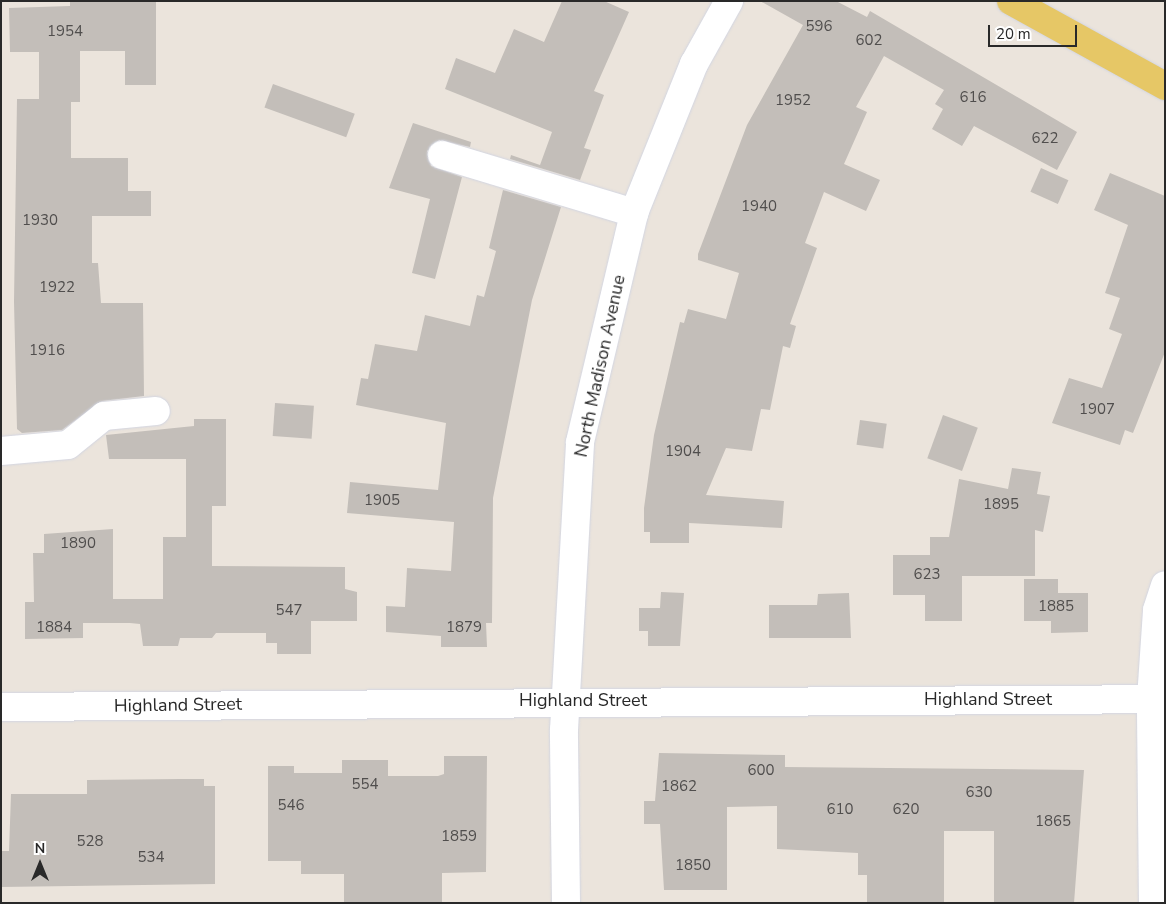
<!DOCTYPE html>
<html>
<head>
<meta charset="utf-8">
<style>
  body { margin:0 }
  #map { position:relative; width:1166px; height:904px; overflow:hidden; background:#ebe4dc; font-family:"Nunito Sans",sans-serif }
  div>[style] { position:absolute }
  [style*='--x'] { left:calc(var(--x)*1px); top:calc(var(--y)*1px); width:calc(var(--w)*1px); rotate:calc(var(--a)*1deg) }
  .building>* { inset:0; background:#c3beb9; transform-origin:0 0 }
  .roads { filter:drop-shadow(0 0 1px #d2d5e1) drop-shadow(0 0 1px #d2d5e1) }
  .minor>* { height:28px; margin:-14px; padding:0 14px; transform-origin:14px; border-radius:14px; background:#fff }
  .major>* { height:28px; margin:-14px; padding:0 14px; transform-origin:14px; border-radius:14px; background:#e6c766 }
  span { translate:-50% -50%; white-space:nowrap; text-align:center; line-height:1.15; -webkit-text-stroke:5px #fff; paint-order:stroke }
  .number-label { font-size:15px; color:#504e4d }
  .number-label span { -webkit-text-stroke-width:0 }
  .street-label { font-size:18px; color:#292929 }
  .frame { position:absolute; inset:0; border:2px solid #292929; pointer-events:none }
  .north { position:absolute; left:15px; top:839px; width:50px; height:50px; -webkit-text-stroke:4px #fff; paint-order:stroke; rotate:0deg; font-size:14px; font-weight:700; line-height:20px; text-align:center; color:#292929 }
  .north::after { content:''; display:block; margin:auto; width:18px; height:22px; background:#292929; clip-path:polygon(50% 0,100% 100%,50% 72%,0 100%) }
  .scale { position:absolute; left:988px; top:25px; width:89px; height:22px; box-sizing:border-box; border:2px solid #292929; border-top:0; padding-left:6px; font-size:15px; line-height:18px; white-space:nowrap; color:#292929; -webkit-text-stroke:4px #fff; paint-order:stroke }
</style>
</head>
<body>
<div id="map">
  <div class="building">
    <div style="clip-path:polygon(70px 1px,156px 1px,156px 85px,125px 85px,125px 51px,80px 51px,80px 102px,71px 102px,71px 158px,128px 158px,128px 191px,151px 191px,151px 216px,92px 216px,92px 263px,98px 263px,101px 303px,143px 303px,144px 396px,102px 401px,62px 430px,22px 433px,17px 429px,14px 302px,17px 99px,39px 99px,39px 52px,10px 52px,9px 8px,70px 6px)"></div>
    <div style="clip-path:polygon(562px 1px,604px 1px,629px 12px,594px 91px,604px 95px,584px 148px,591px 150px,580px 180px,510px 159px,511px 155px,540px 165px,552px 132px,445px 89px,456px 58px,495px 73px,514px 29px,544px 42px)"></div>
    <div style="clip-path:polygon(760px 1px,836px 1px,867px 17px,870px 11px,1077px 132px,1057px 170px,974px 126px,962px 146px,932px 129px,943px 109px,935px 104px,944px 90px,884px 56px,856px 107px,867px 112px,844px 164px,880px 180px,866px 211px,824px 192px,805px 243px,817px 248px,790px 324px,796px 326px,790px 348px,783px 346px,770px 410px,761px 409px,752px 451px,726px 448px,706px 495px,784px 501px,782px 528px,689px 523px,689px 543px,650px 543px,650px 532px,644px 532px,644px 508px,654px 435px,680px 322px,684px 323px,688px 309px,726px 319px,739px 273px,698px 260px,698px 254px,747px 125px,803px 25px)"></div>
    <div style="left:273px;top:84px;width:87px;height:25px;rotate:20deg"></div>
    <div style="clip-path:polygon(413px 123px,471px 142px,470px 147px,439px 140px,427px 151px,431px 166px,462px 177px,435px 279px,412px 273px,430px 199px,389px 188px)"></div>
    <div style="left:1041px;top:168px;width:30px;height:26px;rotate:24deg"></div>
    <div style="clip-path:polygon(1110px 173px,1165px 196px,1165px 352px,1133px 433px,1125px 430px,1120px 445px,1052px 423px,1069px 378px,1102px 388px,1122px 334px,1109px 329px,1120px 298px,1105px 293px,1128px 225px,1094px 210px)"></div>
    <div style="clip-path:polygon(503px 190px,561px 207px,532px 300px,493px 498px,492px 623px,486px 623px,487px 647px,441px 647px,441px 636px,386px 632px,386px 606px,405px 607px,407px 568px,451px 571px,454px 522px,347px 513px,350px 482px,438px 490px,446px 423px,356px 405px,361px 378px,368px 379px,375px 344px,417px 351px,425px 315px,470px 326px,477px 295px,484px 297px,496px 251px,489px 248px)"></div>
    <div style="left:275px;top:403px;width:39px;height:33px;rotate:4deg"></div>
    <div style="left:943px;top:415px;width:37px;height:46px;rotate:20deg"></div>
    <div style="clip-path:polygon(194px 419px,226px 419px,226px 506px,212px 506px,212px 566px,345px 567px,345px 589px,357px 592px,357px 621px,311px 621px,311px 654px,277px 654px,277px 643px,266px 643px,266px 633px,216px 633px,212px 638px,180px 638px,178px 646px,143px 646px,140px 624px,130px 623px,83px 623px,83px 638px,25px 639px,25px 602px,34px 602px,33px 553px,44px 553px,44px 534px,113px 529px,113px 599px,163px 599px,163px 537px,186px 537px,186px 459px,109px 459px,106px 435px,194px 426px)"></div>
    <div style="left:860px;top:420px;width:27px;height:25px;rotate:8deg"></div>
    <div style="clip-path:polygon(1012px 468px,1041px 472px,1037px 494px,1050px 496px,1043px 532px,1035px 530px,1035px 576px,962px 576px,962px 621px,925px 621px,925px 595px,893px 595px,893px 555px,930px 555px,930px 537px,949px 537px,959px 479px,1008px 489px)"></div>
    <div style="clip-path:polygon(1024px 579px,1058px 579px,1058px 593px,1088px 593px,1088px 632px,1051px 633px,1051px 621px,1024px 621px)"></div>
    <div style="clip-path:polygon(661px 592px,684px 593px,680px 646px,648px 646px,648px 631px,639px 631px,639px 608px,660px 608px)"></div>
    <div style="clip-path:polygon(849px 593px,851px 638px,769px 638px,769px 605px,817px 605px,818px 594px)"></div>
    <div style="clip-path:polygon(659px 753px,785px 755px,785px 767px,1084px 770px,1074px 903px,994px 903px,994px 831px,944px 831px,944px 903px,867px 903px,867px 875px,858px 875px,858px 853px,777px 849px,777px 806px,727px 807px,727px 890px,664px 890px,660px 824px,644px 824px,644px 801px,655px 801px)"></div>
    <div style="clip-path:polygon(444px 756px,487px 756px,486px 872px,442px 873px,442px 903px,344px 903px,344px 874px,301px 874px,301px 861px,268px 861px,268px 766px,294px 766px,294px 773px,342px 773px,342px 760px,388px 760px,388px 776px,438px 776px,444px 774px)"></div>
    <div style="clip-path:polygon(180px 779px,204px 779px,204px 786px,215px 786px,215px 884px,1px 887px,1px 851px,9px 851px,11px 794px,87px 794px,87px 780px)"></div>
  </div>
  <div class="roads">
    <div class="minor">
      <div style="--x:442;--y:155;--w:201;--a:16.8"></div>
      <div style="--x:1;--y:451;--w:67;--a:-5.1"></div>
      <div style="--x:68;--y:445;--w:46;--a:-38.9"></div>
      <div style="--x:104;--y:416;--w:52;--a:-5.5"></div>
      <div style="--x:1;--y:707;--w:1164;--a:-0.39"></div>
      <div style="--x:566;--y:903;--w:173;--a:-90.7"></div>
      <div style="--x:564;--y:730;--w:288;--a:-86.8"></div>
      <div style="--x:580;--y:442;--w:235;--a:-76.7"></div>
      <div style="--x:634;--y:213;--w:161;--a:-68.1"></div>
      <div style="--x:694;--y:64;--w:72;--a:-60.9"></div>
      <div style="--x:1153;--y:903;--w:204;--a:-90.6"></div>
      <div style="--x:1151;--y:699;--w:89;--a:-86.1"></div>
      <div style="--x:1157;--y:610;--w:26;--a:-72"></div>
    </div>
    <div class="major">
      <div style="--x:1011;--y:1;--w:176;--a:28.9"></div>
    </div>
  </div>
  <div class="number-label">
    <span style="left:819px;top:27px">596</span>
    <span style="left:65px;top:32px">1954</span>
    <span style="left:869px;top:41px">602</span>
    <span style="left:973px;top:98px">616</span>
    <span style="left:793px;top:101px">1952</span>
    <span style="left:1045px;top:139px">622</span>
    <span style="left:759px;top:207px">1940</span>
    <span style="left:40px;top:221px">1930</span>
    <span style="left:57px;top:288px">1922</span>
    <span style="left:47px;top:351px">1916</span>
    <span style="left:1097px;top:410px">1907</span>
    <span style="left:683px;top:452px">1904</span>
    <span style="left:382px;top:501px">1905</span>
    <span style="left:1001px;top:505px">1895</span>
    <span style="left:78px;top:544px">1890</span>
    <span style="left:927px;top:575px">623</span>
    <span style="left:1056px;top:607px">1885</span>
    <span style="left:289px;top:611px">547</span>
    <span style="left:54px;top:628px">1884</span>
    <span style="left:464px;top:628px">1879</span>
    <span style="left:761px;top:771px">600</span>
    <span style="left:365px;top:785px">554</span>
    <span style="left:679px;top:787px">1862</span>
    <span style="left:979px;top:793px">630</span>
    <span style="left:291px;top:806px">546</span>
    <span style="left:840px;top:810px">610</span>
    <span style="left:906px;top:810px">620</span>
    <span style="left:1053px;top:822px">1865</span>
    <span style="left:459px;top:837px">1859</span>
    <span style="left:90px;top:842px">528</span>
    <span style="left:151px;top:858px">534</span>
    <span style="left:693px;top:866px">1850</span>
  </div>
  <div class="street-label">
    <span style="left:600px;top:366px;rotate:-78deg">North Madison Avenue</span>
    <span style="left:988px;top:699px">Highland Street</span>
    <span style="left:583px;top:700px">Highland Street</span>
    <span style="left:178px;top:705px;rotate:-1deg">Highland Street</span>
  </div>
  <div class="frame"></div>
  <div class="north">N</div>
  <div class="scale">20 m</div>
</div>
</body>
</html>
